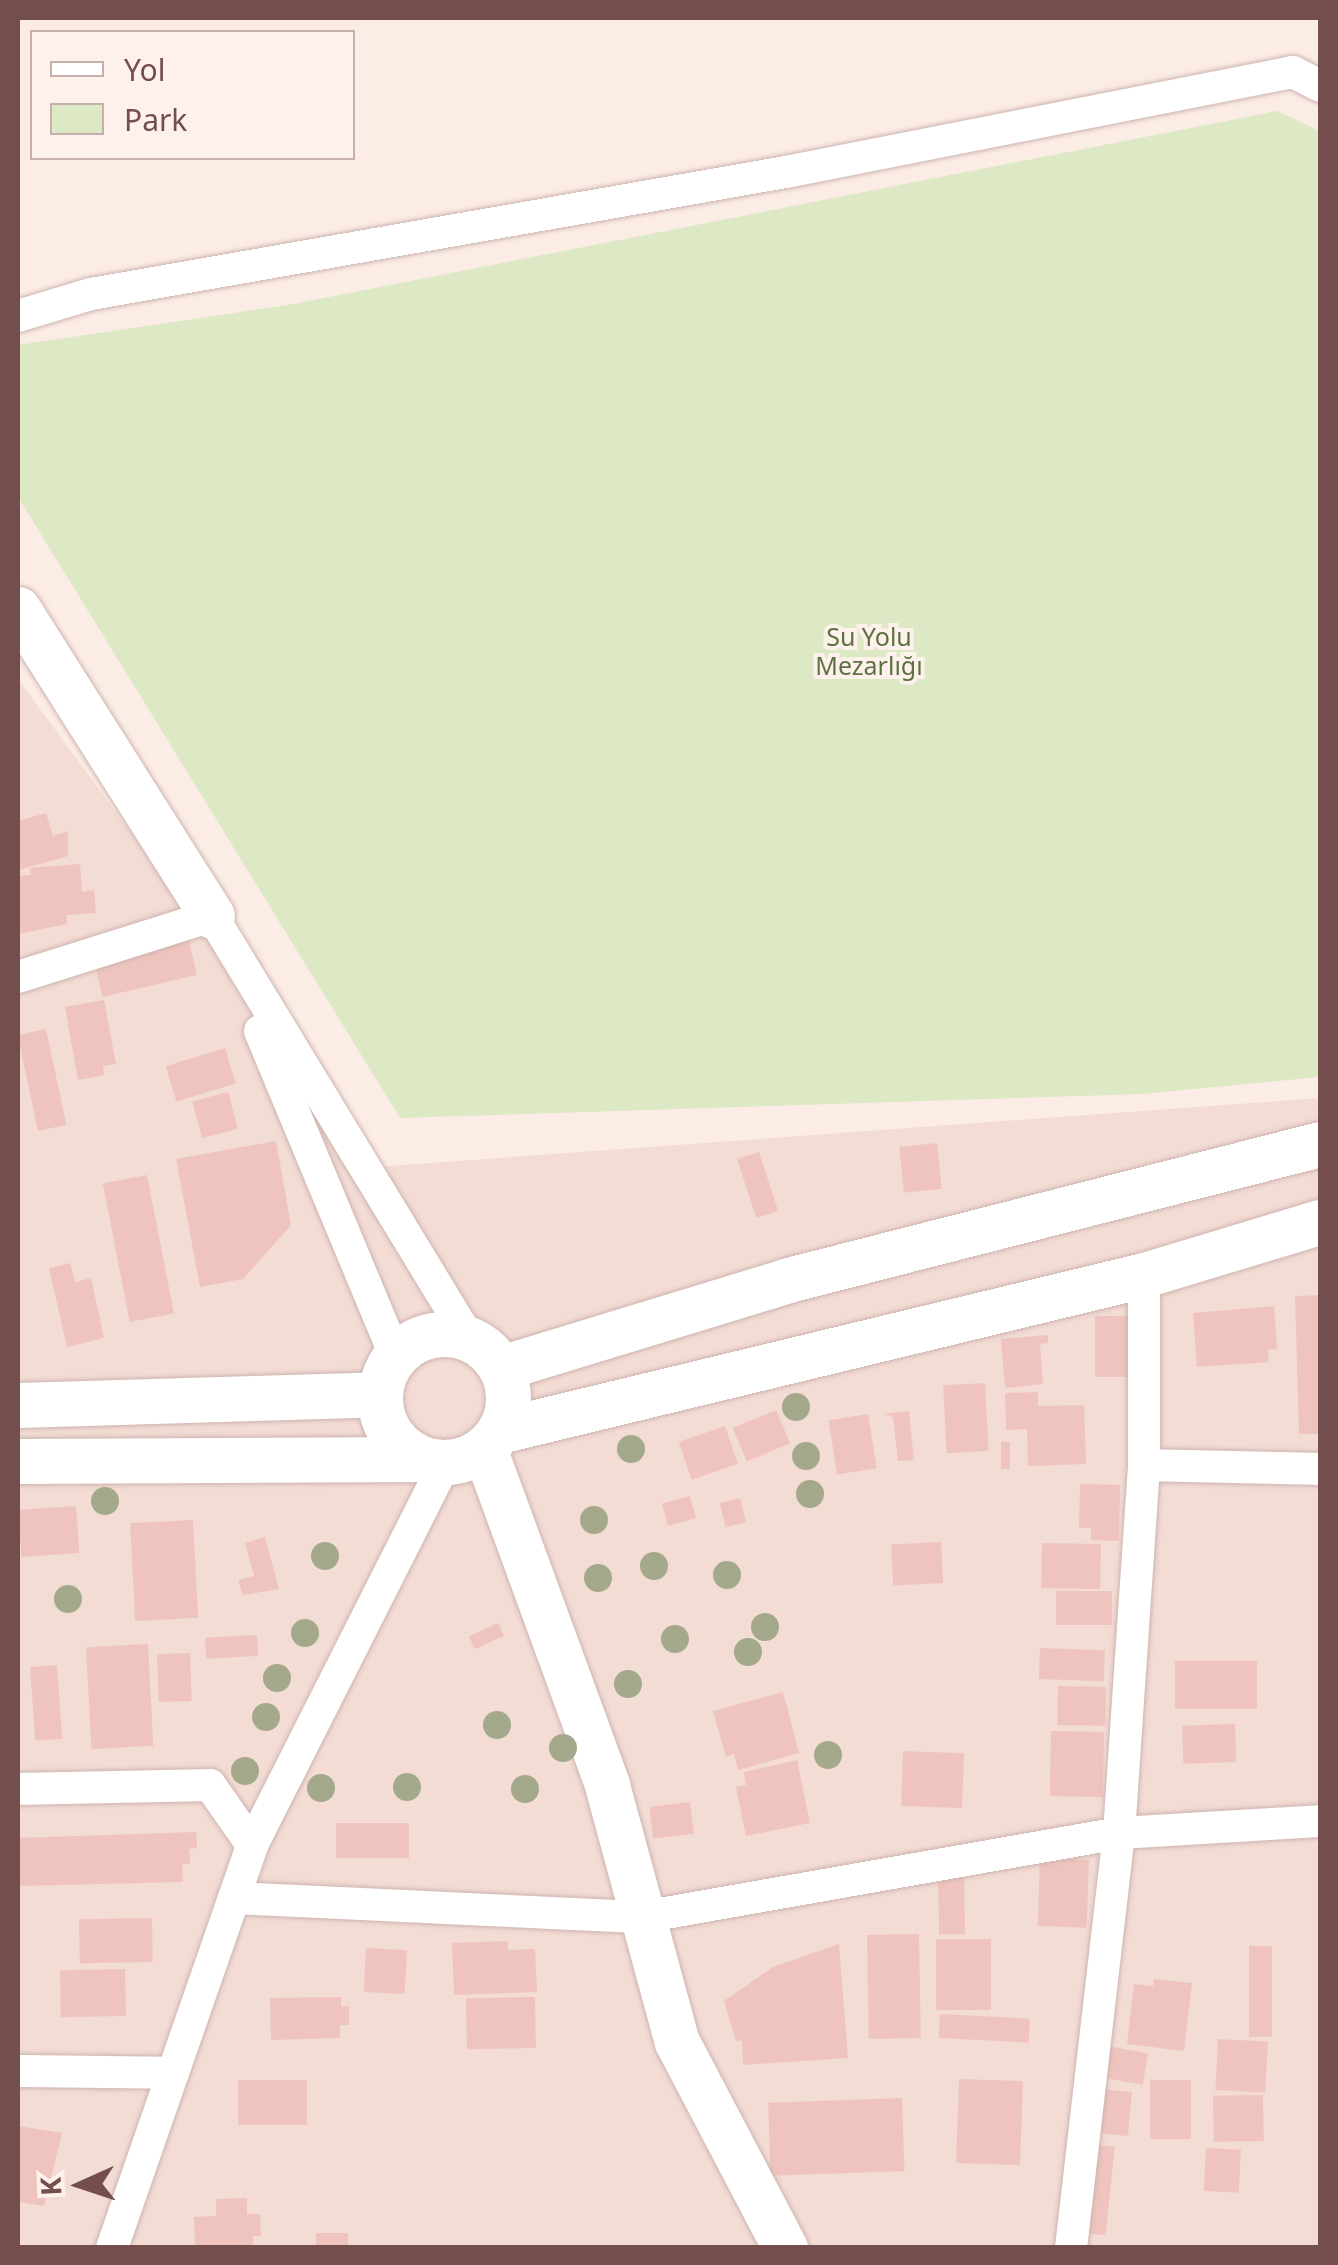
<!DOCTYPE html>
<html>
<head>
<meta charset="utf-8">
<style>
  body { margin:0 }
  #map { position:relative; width:1338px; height:2265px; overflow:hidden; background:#fbece5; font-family:"Noto Sans",sans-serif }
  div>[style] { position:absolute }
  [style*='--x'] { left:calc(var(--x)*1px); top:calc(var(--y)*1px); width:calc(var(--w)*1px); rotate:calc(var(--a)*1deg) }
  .residential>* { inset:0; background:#f2dcd4 }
  .green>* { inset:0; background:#dde8c5 }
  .building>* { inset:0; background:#efc4bf; transform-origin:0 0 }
  .roads { filter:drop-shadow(0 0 2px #ceb4af) drop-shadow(0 0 2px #ceb4af) }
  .street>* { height:32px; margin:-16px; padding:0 16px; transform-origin:16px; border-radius:16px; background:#fff }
  .secondary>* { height:45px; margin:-22.5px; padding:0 22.5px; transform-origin:22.5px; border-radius:22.5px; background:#fff }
  .secondary>.ring { margin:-22.5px; padding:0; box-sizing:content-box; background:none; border:45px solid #fff; border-radius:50% }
  .trees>* { width:28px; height:28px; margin:-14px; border-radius:50%; background:#a5a98b }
  span { translate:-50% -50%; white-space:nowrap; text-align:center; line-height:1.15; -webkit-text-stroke:8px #fef1ec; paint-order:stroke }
  .park-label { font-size:25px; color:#5e7241 }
  .frame { position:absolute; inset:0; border:20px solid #734e4c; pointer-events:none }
  .legend { position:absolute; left:30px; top:30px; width:325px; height:130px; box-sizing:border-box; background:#fef1ec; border:2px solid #c6b0ac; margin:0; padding:12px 18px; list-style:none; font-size:30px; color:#734e4c }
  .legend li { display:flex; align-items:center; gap:20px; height:50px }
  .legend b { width:50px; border:2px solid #c6b0ac }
  .north { position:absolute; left:30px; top:2135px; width:100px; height:100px; -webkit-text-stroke:8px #fef1ec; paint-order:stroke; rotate:267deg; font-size:28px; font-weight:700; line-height:40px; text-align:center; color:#734e4c }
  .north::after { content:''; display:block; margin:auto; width:35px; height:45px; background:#734e4c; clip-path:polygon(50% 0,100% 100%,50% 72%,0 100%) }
</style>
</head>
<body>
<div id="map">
  <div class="residential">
    <div style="clip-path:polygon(18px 679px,376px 1167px,1320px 1098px,1320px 2247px,18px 2247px)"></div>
  </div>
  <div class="green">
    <div style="clip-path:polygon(1277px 111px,1320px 131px,1320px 1077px,1142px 1094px,400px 1118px,18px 497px,18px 345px,288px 305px)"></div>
  </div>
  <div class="building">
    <div style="clip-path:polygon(46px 813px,53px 836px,68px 831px,68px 856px,18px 870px,18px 821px)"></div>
    <div style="clip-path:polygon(80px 864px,82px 892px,94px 890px,96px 913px,66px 915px,67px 924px,18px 934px,18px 876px,31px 875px,30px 868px)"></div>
    <div style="left:189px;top:941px;width:35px;height:97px;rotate:77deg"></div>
    <div style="clip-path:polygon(104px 1000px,116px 1064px,103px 1066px,104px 1075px,78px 1080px,65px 1007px)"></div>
    <div style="left:46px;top:1029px;width:98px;height:29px;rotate:78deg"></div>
    <div style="left:225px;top:1048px;width:37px;height:62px;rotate:73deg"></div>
    <div style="left:228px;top:1092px;width:38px;height:37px;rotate:75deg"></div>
    <div style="clip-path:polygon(276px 1141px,291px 1225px,243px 1279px,200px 1287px,176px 1159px)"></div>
    <div style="left:937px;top:1143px;width:46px;height:38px;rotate:84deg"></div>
    <div style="left:759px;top:1152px;width:62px;height:23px;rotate:72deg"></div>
    <div style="left:147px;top:1175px;width:141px;height:45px;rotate:79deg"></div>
    <div style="clip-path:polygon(70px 1263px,75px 1282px,91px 1278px,104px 1338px,67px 1347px,49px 1268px)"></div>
    <div style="clip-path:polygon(1320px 1295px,1320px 1434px,1299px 1434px,1295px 1296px)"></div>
    <div style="clip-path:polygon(1274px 1306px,1277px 1349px,1268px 1350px,1269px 1362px,1197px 1367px,1193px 1313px)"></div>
    <div style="left:1095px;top:1316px;width:38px;height:61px"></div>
    <div style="clip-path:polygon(1048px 1335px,1048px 1343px,1040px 1344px,1043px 1384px,1005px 1388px,1001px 1339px)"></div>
    <div style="left:985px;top:1383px;width:68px;height:42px;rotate:87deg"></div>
    <div style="clip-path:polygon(1038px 1392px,1038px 1406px,1084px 1405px,1086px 1464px,1028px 1466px,1027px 1429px,1006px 1430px,1005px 1393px)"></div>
    <div style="left:776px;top:1410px;width:36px;height:47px;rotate:67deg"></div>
    <div style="clip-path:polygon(909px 1411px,914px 1460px,898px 1461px,893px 1417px,884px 1414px)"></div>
    <div style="left:868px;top:1414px;width:55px;height:40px;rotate:81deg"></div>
    <div style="left:725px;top:1426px;width:40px;height:49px;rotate:71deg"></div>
    <div style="left:1001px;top:1442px;width:9px;height:27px"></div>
    <div style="clip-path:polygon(1080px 1484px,1120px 1485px,1119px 1541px,1091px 1540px,1091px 1528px,1079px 1528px)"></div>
    <div style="left:690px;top:1496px;width:23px;height:29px;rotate:75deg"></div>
    <div style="left:740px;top:1498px;width:25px;height:21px;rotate:76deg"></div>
    <div style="left:76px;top:1506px;width:47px;height:58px;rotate:86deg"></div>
    <div style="left:193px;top:1520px;width:98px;height:63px;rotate:87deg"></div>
    <div style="clip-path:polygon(265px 1537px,279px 1589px,243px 1595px,238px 1580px,254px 1576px,245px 1543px)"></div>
    <div style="left:941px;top:1542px;width:41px;height:50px;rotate:87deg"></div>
    <div style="left:1042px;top:1543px;width:59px;height:45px;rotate:1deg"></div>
    <div style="left:1112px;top:1591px;width:34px;height:56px;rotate:90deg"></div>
    <div style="left:498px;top:1623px;width:14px;height:32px;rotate:65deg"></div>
    <div style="left:257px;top:1635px;width:21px;height:52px;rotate:87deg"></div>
    <div style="left:148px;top:1644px;width:102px;height:62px;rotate:87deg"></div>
    <div style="left:1040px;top:1648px;width:65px;height:31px;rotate:2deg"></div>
    <div style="left:190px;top:1653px;width:48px;height:33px;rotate:88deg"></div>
    <div style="left:1257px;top:1661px;width:48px;height:82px;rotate:90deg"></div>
    <div style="left:57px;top:1665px;width:74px;height:27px;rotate:86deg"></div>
    <div style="left:1058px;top:1686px;width:48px;height:39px;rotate:1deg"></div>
    <div style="clip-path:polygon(783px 1692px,799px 1753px,738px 1770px,734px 1754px,726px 1757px,713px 1711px)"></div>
    <div style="left:1235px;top:1724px;width:38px;height:53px;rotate:88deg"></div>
    <div style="left:1051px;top:1731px;width:53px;height:65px;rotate:1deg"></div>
    <div style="left:903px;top:1751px;width:61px;height:55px;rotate:2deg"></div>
    <div style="clip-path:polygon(797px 1760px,810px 1823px,746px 1836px,736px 1787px,746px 1785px,744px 1772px)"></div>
    <div style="left:690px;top:1802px;width:32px;height:41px;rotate:83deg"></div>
    <div style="left:409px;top:1823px;width:35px;height:73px;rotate:90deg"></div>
    <div style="clip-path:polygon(196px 1832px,197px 1848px,189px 1849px,190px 1864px,182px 1864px,183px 1882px,20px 1886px,18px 1838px)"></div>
    <div style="left:1040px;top:1858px;width:49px;height:68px;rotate:2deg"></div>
    <div style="left:964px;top:1869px;width:65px;height:26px;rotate:89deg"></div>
    <div style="left:152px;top:1918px;width:44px;height:73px;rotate:89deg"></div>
    <div style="left:919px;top:1934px;width:104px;height:52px;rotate:89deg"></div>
    <div style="left:936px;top:1939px;width:55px;height:71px"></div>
    <div style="clip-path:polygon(508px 1941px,508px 1950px,535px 1949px,537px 1992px,454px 1995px,452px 1943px)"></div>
    <div style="clip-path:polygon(839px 1944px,848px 2058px,743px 2065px,742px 2040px,736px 2041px,724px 2001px,773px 1967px)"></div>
    <div style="left:1249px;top:1946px;width:23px;height:91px"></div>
    <div style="left:366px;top:1948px;width:41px;height:44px;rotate:3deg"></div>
    <div style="left:125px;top:1969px;width:47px;height:65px;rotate:89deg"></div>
    <div style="clip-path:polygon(1154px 1979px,1192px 1983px,1184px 2051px,1127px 2044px,1134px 1984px,1153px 1986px)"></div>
    <div style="clip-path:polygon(341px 1997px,341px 2006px,349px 2006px,349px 2025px,340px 2025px,340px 2038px,271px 2040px,270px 1998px)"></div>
    <div style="left:535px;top:1997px;width:51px;height:69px;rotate:89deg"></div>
    <div style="left:940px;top:2014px;width:90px;height:24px;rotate:3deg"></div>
    <div style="left:1218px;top:2039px;width:50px;height:51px;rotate:3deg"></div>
    <div style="left:1102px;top:2045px;width:47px;height:32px;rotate:10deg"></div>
    <div style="left:959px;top:2079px;width:64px;height:84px;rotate:2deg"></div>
    <div style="left:307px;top:2080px;width:45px;height:69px;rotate:90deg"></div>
    <div style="left:1150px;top:2080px;width:41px;height:59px"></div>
    <div style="left:1097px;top:2089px;width:35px;height:44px;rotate:5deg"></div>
    <div style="left:1263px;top:2095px;width:46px;height:50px;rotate:89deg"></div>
    <div style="left:902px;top:2098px;width:73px;height:134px;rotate:88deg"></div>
    <div style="clip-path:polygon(18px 2126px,62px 2133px,44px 2206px,18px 2202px)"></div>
    <div style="left:1088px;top:2144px;width:27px;height:89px;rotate:6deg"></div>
    <div style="left:1206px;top:2148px;width:35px;height:43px;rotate:3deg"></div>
    <div style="clip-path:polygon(247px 2198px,247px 2214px,260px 2214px,261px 2236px,253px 2236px,253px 2248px,195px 2248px,194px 2217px,216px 2216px,216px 2199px)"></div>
    <div style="left:348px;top:2233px;width:15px;height:32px;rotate:90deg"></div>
  </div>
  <div class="roads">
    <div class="street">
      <div style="--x:18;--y:316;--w:76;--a:-16.8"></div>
      <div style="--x:91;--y:294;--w:706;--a:-9.96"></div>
      <div style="--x:786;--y:172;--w:517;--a:-11.16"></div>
      <div style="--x:1293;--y:72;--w:30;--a:27"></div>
      <div style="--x:212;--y:916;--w:496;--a:58.7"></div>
      <div style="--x:18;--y:977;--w:203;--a:-17.5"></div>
      <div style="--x:260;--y:1031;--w:352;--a:67.4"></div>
      <div style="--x:1144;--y:1465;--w:176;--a:1.3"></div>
      <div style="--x:18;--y:1789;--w:192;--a:-1.2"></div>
      <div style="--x:210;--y:1785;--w:73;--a:55"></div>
      <div style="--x:234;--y:1898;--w:409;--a:2.7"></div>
      <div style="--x:643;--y:1917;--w:483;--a:-10"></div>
      <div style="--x:1119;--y:1833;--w:201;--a:-3.4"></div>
      <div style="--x:18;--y:2071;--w:155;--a:0.7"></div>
      <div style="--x:112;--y:2248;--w:427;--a:-70.8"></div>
      <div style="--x:252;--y:1845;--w:428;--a:-63.2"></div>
      <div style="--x:1071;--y:2248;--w:418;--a:-83.4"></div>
      <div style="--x:1119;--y:1833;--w:369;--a:-86.1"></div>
      <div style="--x:1144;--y:1465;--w:190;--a:-90"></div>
    </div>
    <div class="secondary">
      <div style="--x:18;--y:609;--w:363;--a:57.7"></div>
      <div class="ring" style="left:380px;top:1334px;width:83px;height:83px"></div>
      <div style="--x:501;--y:1368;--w:300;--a:-17"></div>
      <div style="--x:788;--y:1280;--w:549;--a:-14.34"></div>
      <div style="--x:18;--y:1405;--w:362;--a:-1.7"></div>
      <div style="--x:499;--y:1431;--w:664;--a:-13.6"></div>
      <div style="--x:1144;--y:1275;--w:184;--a:-16.8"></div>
      <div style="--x:484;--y:1448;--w:359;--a:69.9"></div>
      <div style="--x:607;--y:1785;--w:266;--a:74.8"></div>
      <div style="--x:677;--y:2042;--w:233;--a:62.3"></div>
      <div style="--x:18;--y:1461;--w:405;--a:-0.3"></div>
    </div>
  </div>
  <div class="trees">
    <div style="left:796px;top:1407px"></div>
    <div style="left:631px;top:1449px"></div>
    <div style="left:806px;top:1456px"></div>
    <div style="left:810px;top:1494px"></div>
    <div style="left:105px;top:1501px"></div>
    <div style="left:594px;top:1520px"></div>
    <div style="left:325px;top:1556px"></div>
    <div style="left:654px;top:1566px"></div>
    <div style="left:727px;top:1575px"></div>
    <div style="left:598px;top:1578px"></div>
    <div style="left:68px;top:1599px"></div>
    <div style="left:765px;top:1627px"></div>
    <div style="left:305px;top:1633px"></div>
    <div style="left:675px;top:1639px"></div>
    <div style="left:748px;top:1652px"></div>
    <div style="left:277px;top:1678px"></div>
    <div style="left:628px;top:1684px"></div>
    <div style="left:266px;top:1717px"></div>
    <div style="left:497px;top:1725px"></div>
    <div style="left:563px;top:1748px"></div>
    <div style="left:828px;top:1755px"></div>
    <div style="left:245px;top:1771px"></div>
    <div style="left:407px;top:1787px"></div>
    <div style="left:321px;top:1788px"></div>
    <div style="left:525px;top:1789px"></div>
  </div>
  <div class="park-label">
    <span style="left:869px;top:651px">Su Yolu<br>Mezarlığı</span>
  </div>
  <div class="frame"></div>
  <ul class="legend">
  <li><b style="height:12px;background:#fff"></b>Yol</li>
  <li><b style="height:28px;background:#dde8c5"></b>Park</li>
  </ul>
  <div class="north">K</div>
</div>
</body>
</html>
